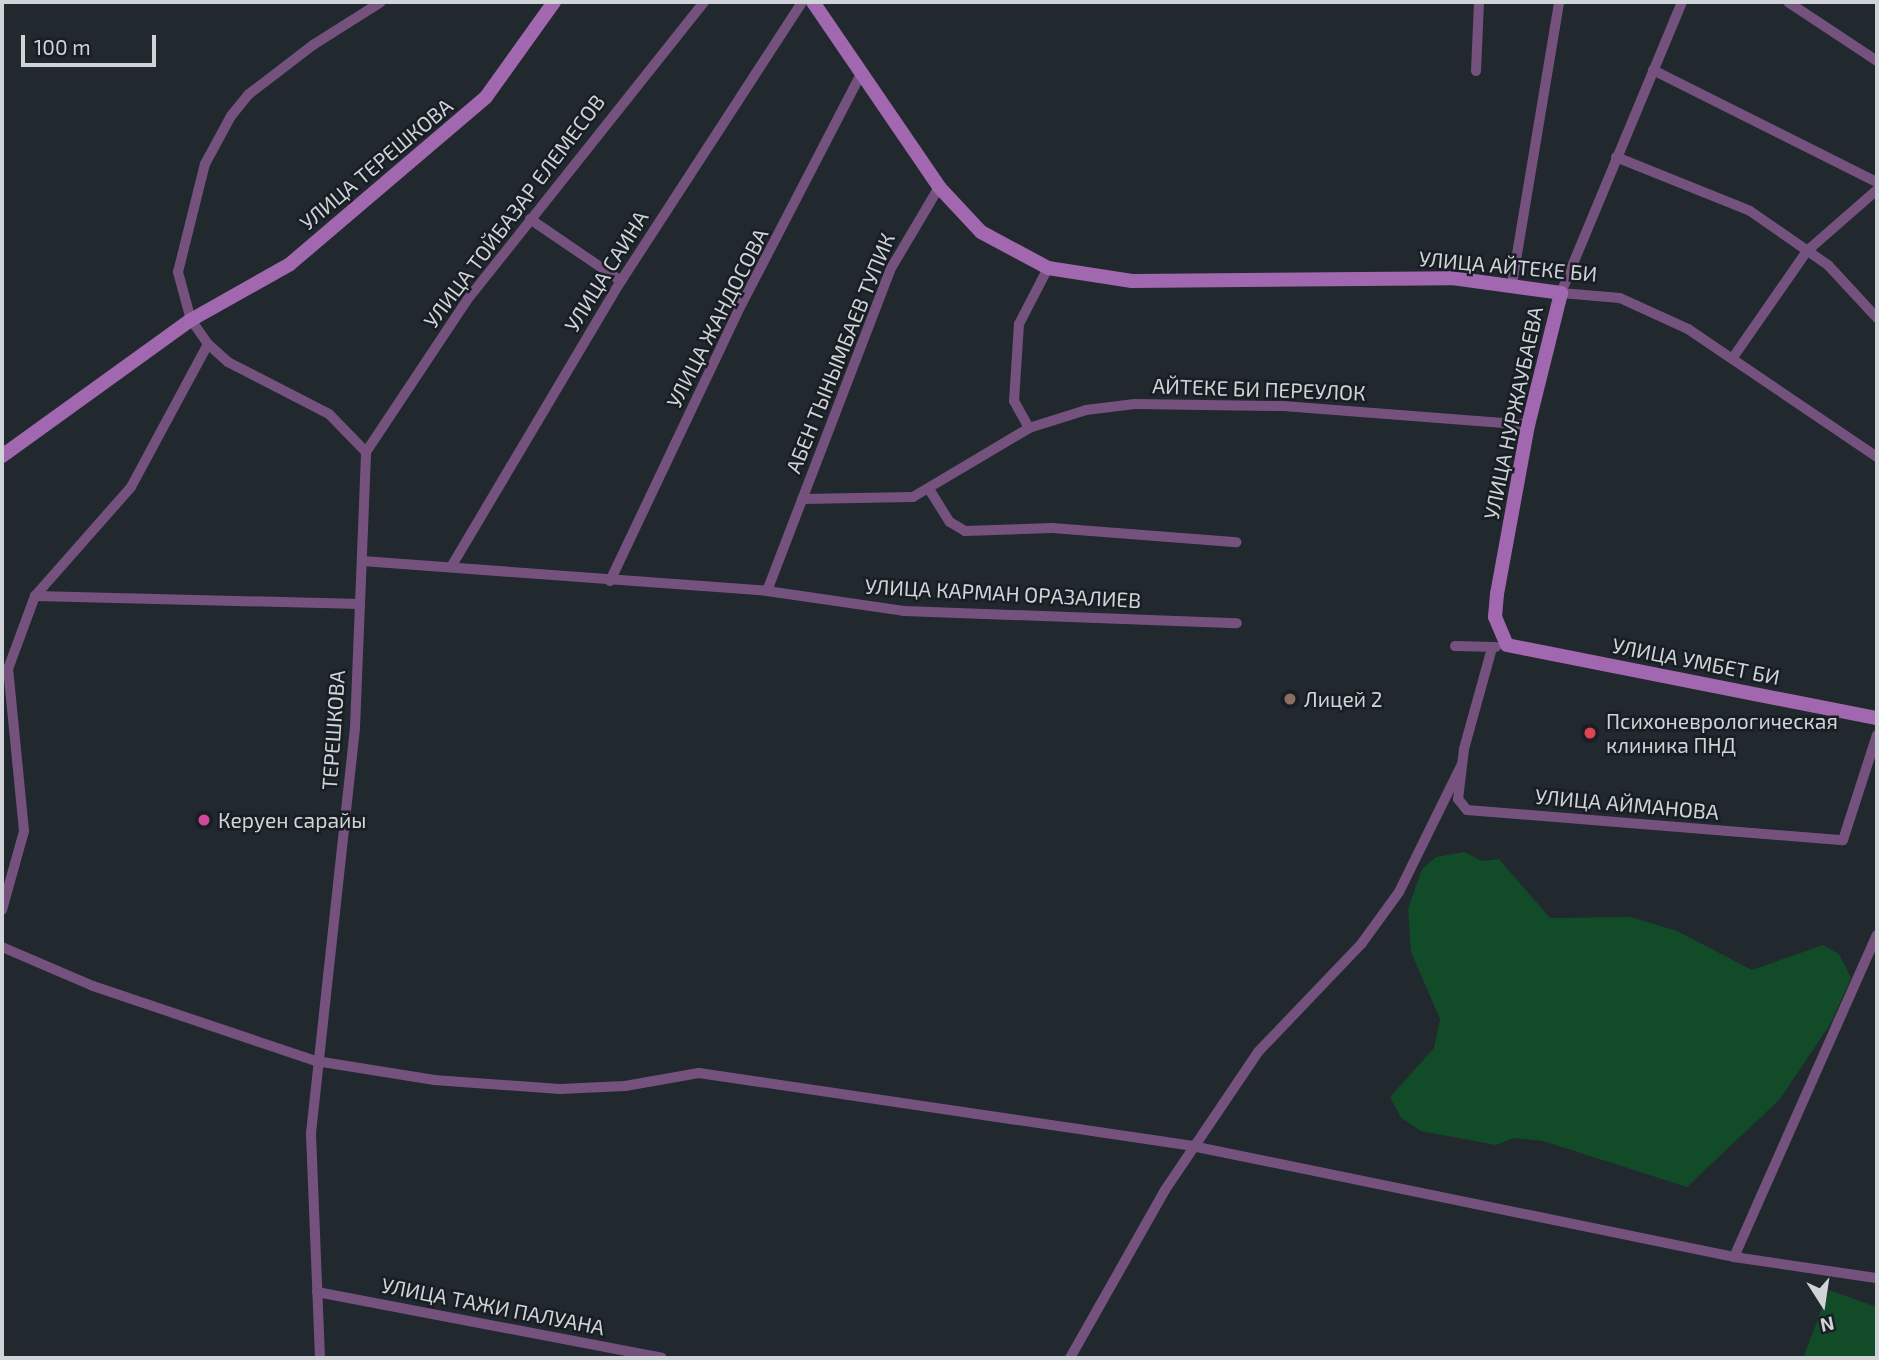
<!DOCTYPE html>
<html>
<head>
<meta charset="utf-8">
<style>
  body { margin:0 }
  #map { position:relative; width:1879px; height:1360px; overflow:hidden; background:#21282e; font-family:"Exo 2",sans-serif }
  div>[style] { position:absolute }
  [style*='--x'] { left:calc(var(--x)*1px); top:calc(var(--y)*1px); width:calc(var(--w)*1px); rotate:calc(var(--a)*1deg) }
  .green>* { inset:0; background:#124b28 }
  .street>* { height:10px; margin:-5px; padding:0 5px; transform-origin:5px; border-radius:5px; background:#75527e }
  .secondary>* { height:14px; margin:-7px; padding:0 7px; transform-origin:7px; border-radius:7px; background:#a168af }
  .dots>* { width:19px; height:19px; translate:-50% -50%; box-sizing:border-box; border:4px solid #181e24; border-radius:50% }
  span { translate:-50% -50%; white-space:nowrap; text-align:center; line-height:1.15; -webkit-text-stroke:5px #181e24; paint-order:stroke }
  .street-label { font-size:21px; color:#d0d4d8 }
  .poi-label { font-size:21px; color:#d0d4d8 }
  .left { translate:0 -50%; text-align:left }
  .frame { position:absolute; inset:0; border:4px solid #d0d4d8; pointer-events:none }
  .north { position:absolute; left:1788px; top:1269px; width:70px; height:70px; -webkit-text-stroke:5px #181e24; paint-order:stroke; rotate:168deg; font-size:19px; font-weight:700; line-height:28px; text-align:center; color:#d0d4d8 }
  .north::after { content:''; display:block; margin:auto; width:24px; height:32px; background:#d0d4d8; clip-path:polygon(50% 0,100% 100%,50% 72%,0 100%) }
  .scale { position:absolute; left:21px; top:35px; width:135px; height:32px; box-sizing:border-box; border:4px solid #d0d4d8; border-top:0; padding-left:9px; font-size:21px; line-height:24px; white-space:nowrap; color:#d0d4d8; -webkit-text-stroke:5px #181e24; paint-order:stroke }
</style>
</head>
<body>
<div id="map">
  <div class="green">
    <div style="clip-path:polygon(1465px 852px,1481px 861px,1499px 859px,1550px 918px,1631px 917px,1677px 931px,1752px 970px,1823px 945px,1839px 954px,1851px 978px,1831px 1023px,1780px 1099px,1687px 1187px,1543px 1141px,1514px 1138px,1496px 1145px,1421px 1131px,1401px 1118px,1390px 1097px,1434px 1048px,1440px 1019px,1411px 952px,1408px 909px,1422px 869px,1436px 857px)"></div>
    <div style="clip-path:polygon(1829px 1290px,1877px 1307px,1877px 1358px,1803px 1358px)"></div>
  </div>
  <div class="street">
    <div style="--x:1682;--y:2;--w:315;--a:112.6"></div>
    <div style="--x:1561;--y:293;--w:59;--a:4.8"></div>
    <div style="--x:1620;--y:298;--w:75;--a:24.5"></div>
    <div style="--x:1688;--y:329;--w:228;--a:34.1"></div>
    <div style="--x:1788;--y:2;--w:107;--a:33.5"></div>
    <div style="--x:1653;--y:70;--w:250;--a:26.6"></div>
    <div style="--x:1476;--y:71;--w:69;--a:-87.5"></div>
    <div style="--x:1616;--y:157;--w:144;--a:21.9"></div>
    <div style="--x:1750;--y:211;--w:95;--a:34.7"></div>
    <div style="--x:1828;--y:265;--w:72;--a:47.2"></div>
    <div style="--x:530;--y:219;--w:110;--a:34.3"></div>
    <div style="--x:1512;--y:284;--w:286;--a:-80.5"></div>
    <div style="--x:1734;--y:356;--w:128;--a:-55.2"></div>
    <div style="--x:1807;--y:251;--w:93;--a:-41.1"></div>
    <div style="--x:1029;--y:428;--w:31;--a:-119"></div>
    <div style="--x:1014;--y:401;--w:77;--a:-86.3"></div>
    <div style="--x:1019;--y:324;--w:63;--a:-62.6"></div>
    <div style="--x:366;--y:452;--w:182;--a:-56.4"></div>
    <div style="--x:467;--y:300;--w:381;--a:-51.5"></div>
    <div style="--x:929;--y:489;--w:39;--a:58"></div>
    <div style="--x:950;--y:522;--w:17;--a:31"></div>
    <div style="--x:965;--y:531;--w:87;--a:-2"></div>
    <div style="--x:1052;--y:528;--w:185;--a:4.4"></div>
    <div style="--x:802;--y:499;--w:111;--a:-1"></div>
    <div style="--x:913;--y:497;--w:135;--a:-30.7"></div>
    <div style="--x:1029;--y:428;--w:60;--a:-17.5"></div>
    <div style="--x:1086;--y:410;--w:49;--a:-7"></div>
    <div style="--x:1135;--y:404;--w:148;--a:0.8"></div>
    <div style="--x:1283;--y:406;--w:246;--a:4.4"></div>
    <div style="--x:362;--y:561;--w:406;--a:4.2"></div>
    <div style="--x:767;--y:591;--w:138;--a:8.3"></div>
    <div style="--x:904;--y:611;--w:333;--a:2.1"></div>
    <div style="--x:451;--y:567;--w:333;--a:-59.3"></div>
    <div style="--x:621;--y:281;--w:333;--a:-57"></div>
    <div style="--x:610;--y:581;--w:297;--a:-64.6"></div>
    <div style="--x:737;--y:313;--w:269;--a:-62.6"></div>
    <div style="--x:767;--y:591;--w:344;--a:-69"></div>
    <div style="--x:890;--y:270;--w:96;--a:-59.4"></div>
    <div style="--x:35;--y:596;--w:325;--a:1.4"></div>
    <div style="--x:1455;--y:646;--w:41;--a:1.4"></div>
    <div style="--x:1492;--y:648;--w:105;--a:105.5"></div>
    <div style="--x:1464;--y:749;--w:50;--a:96.8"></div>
    <div style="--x:1458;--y:799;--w:14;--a:51"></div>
    <div style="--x:1467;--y:810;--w:377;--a:4.6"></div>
    <div style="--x:1843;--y:840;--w:110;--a:-72.1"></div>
    <div style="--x:2;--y:910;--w:82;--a:-74.4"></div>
    <div style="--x:24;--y:831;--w:163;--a:-95.6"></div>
    <div style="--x:8;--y:669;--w:78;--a:-69.7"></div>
    <div style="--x:35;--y:596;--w:145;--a:-48.6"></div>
    <div style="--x:131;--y:487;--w:162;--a:-61.7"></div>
    <div style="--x:2;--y:947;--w:99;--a:23.2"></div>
    <div style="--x:93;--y:986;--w:235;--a:18.6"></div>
    <div style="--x:316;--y:1061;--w:120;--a:9.1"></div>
    <div style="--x:434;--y:1080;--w:126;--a:4.1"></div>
    <div style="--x:560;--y:1089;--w:65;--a:-2.6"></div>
    <div style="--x:625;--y:1086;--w:75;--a:-10"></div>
    <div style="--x:699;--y:1073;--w:498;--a:8.4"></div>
    <div style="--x:1192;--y:1146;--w:553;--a:11.57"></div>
    <div style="--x:1734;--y:1257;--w:145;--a:8.4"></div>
    <div style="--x:1734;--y:1257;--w:352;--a:-66.1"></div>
    <div style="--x:317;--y:1292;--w:351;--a:10.8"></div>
    <div style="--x:320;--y:1358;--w:225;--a:-92.3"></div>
    <div style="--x:311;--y:1133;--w:407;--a:-83.8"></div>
    <div style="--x:355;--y:728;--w:276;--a:-87.7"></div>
    <div style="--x:366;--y:452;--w:53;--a:-134.2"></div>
    <div style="--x:329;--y:414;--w:114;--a:-152.8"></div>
    <div style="--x:228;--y:362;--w:27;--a:-138"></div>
    <div style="--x:208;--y:344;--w:29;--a:-125"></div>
    <div style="--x:191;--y:320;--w:50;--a:-105.2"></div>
    <div style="--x:178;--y:272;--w:111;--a:-76"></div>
    <div style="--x:205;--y:164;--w:55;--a:-61.6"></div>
    <div style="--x:231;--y:116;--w:28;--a:-51"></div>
    <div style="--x:249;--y:94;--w:81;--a:-37.4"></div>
    <div style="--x:313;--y:45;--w:80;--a:-32.3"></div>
    <div style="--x:1070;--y:1358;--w:193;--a:-60.5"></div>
    <div style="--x:1165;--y:1190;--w:166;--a:-56"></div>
    <div style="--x:1258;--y:1052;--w:151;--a:-46.3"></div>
    <div style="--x:1362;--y:943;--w:63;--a:-54"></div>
    <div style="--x:1399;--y:892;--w:143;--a:-63.8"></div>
  </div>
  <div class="secondary">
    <div style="--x:813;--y:2;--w:224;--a:55.7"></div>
    <div style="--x:939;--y:187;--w:62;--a:47"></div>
    <div style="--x:981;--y:232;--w:76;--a:28.2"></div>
    <div style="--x:1048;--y:268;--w:85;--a:8.8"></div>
    <div style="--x:1132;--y:281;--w:320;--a:-0.5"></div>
    <div style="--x:1452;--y:278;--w:110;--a:7.8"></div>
    <div style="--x:1561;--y:293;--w:136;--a:104"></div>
    <div style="--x:1528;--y:425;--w:172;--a:100.4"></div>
    <div style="--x:1497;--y:594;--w:23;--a:95"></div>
    <div style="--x:1495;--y:617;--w:30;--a:67"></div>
    <div style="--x:1507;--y:645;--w:377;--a:11.2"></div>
    <div style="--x:2;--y:456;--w:231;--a:-35.8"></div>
    <div style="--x:189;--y:321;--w:116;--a:-29.4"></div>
    <div style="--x:290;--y:264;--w:257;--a:-40.4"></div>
    <div style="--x:486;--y:97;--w:117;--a:-54.4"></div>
  </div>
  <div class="dots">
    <div style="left:1290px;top:699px;background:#8d6e63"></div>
    <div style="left:1590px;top:733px;background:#e0444e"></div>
    <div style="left:204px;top:820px;background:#d1479c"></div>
  </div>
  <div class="street-label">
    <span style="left:376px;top:164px;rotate:-40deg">УЛИЦА ТЕРЕШКОВА</span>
    <span style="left:514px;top:211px;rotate:-53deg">УЛИЦА ТОЙБАЗАР ЕЛЕМЕСОВ</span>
    <span style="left:1508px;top:266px;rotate:5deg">УЛИЦА АЙТЕКЕ БИ</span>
    <span style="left:606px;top:271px;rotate:-58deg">УЛИЦА САИНА</span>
    <span style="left:717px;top:318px;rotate:-63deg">УЛИЦА ЖАНДОСОВА</span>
    <span style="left:840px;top:353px;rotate:-68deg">АБЕН ТЫНЫМБАЕВ ТУПИК</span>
    <span style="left:1259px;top:389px;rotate:2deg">АЙТЕКЕ БИ ПЕРЕУЛОК</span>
    <span style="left:1513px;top:413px;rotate:-78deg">УЛИЦА НУРЖАУБАЕВА</span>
    <span style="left:1003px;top:593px;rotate:3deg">УЛИЦА КАРМАН ОРАЗАЛИЕВ</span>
    <span style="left:1696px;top:661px;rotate:11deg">УЛИЦА УМБЕТ БИ</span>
    <span style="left:333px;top:730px;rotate:-86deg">ТЕРЕШКОВА</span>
    <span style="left:1627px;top:804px;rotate:5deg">УЛИЦА АЙМАНОВА</span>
    <span style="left:493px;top:1306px;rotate:11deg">УЛИЦА ТАЖИ ПАЛУАНА</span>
  </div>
  <div class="poi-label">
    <span class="left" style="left:1304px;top:699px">Лицей 2</span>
    <span class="left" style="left:1606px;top:733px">Психоневрологическая<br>клиника ПНД</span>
    <span class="left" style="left:218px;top:820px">Керуен сарайы</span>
  </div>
  <div class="frame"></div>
  <div class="north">N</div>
  <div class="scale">100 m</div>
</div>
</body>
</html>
